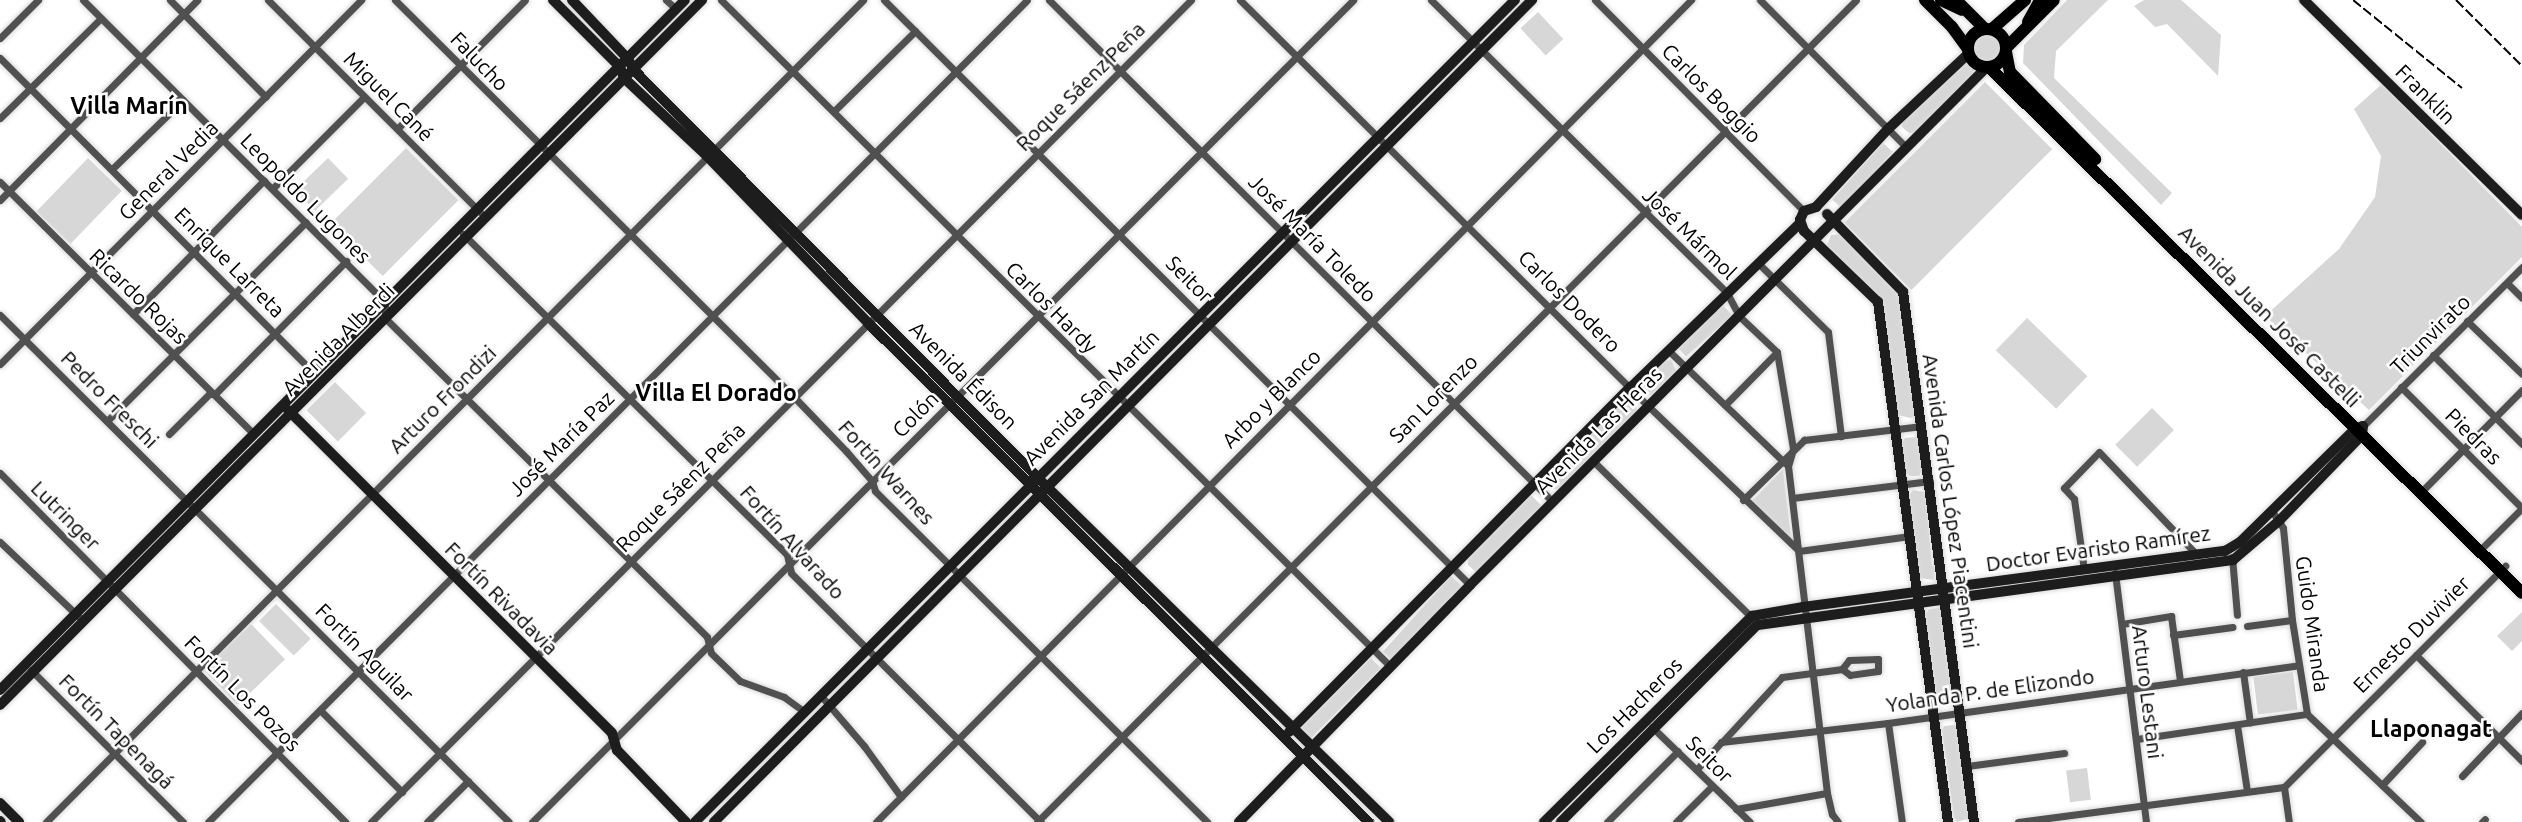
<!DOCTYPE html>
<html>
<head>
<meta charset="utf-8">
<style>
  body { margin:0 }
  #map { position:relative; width:2522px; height:822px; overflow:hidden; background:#fff; font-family:Ubuntu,sans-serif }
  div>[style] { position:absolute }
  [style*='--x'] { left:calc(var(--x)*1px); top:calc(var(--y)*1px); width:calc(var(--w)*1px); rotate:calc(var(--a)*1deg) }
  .green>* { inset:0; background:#d7d7d7; transform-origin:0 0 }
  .round { border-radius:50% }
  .roads { filter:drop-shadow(0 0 2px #dbdbdb) drop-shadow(0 0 2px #dbdbdb) }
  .street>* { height:7px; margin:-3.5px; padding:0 3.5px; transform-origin:3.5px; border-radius:3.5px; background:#505050 }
  .secondary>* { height:10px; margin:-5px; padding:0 5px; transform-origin:5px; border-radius:5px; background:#1d1d1d }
  .primary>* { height:12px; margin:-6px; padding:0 6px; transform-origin:6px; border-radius:6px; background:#000 }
  .primary>.ring { margin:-6px; padding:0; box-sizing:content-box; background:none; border:12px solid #000; border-radius:50% }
  .rail>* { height:2px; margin-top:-1px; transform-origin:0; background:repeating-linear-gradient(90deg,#000 0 10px,transparent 0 13.5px) }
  span { translate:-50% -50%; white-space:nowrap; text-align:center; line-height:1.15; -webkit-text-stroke:5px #fff; paint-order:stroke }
  .street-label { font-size:21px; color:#000 }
  .neighbourhood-label { font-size:23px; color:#000; font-weight:700 }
</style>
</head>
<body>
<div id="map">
  <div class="green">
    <div style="clip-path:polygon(2067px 0,2108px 0,2056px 51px,2054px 78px,2172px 193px,2161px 205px,2023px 63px,2024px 45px)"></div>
    <div style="clip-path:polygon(2144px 0,2181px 0,2221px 35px,2218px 76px,2167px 24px,2155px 27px,2134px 6px)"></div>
    <div style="left:1538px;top:12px;width:37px;height:24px;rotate:47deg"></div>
    <div class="round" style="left:1970px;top:31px;width:34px;height:34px"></div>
    <div style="clip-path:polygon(1965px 60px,1977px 72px,1916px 133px,1909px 133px,1902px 127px,1902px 121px)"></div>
    <div style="left:1985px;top:82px;width:95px;height:199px;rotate:45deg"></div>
    <div style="clip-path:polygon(2382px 84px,2522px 227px,2522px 257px,2369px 410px,2265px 316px,2339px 249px,2375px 197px,2381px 156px,2354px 109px)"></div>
    <div style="left:1883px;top:143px;width:13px;height:76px;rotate:42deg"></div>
    <div style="left:406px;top:148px;width:74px;height:107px;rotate:45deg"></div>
    <div style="left:88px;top:158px;width:47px;height:74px;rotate:44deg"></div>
    <div style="left:328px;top:158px;width:29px;height:46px;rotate:46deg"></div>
    <div style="clip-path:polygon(1841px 234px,1901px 298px,1915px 416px,1911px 418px,1897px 415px,1881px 301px,1827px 245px,1831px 235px)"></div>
    <div style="left:1722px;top:304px;width:15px;height:62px;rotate:48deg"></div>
    <div style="left:2027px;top:318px;width:84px;height:45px;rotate:44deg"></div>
    <div style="clip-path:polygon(1671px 360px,1677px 372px,1653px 395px,1648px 395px,1641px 389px,1641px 384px,1666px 361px)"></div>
    <div style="left:335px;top:382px;width:44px;height:40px;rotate:45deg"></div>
    <div style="clip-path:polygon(1630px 399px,1636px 405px,1637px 412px,1560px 489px,1553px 489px,1546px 483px,1547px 476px,1623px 400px)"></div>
    <div style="left:2152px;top:408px;width:31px;height:52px;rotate:45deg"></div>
    <div style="clip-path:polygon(1916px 437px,1920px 441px,1924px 467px,1919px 476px,1910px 476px,1905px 472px,1901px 444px,1905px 438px)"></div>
    <div style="clip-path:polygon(1783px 469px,1791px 538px,1752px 501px)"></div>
    <div style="clip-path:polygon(1913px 490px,1925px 492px,1932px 565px,1935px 567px,1934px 580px,1920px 578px,1909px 496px)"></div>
    <div style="clip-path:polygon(1531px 495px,1543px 507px,1482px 569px,1476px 572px,1468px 565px,1468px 559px)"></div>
    <div style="left:1451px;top:576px;width:15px;height:102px;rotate:42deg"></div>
    <div style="left:276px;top:604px;width:49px;height:24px;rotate:45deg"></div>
    <div style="clip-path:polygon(1939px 608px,1943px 612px,1954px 698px,1950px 704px,1941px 705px,1937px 700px,1925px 615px,1929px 609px)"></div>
    <div style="clip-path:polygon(2522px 612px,2522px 641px,2512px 651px,2497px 636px)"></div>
    <div style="left:251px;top:624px;width:49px;height:66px;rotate:46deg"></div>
    <div style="left:1371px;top:658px;width:14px;height:103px;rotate:45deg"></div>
    <div style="left:2293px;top:672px;width:38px;height:40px;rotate:83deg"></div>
    <div style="clip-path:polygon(1954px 725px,1958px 728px,1970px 818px,1957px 822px,1954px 817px,1942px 730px,1944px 726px)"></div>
    <div style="left:2087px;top:768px;width:32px;height:21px;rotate:83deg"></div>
  </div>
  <div class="roads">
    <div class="street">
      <div style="--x:83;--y:0;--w:427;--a:45"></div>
      <div style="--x:385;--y:302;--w:16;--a:90"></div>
      <div style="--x:385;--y:318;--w:453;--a:44.7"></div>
      <div style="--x:707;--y:637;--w:16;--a:76"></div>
      <div style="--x:711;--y:653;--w:40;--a:44"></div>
      <div style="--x:740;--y:681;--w:47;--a:20"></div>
      <div style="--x:784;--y:697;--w:26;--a:36"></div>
      <div style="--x:170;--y:0;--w:136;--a:45.3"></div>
      <div style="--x:268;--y:0;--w:300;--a:45"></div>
      <div style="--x:395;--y:0;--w:564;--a:44.86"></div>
      <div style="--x:795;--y:398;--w:74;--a:46.1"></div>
      <div style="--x:846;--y:451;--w:40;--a:49"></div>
      <div style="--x:872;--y:481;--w:10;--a:73"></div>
      <div style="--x:875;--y:491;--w:469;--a:44.9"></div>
      <div style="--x:666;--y:0;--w:13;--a:42"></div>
      <div style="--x:721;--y:0;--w:945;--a:44.87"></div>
      <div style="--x:884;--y:0;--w:828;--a:44.95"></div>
      <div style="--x:1049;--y:0;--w:711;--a:44.89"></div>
      <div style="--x:1240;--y:0;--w:576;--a:44.86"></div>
      <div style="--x:1648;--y:406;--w:208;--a:43.8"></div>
      <div style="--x:1431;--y:0;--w:416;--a:44.7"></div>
      <div style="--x:1727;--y:293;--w:26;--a:62"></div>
      <div style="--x:1739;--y:316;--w:52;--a:43.5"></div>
      <div style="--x:1777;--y:352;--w:98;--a:80.6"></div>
      <div style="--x:1793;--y:449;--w:18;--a:106"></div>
      <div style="--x:1788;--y:466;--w:329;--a:83.2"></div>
      <div style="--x:1827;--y:793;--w:22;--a:77"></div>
      <div style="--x:1832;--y:814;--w:10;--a:53"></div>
      <div style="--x:1595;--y:0;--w:297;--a:45.3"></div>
      <div style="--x:1760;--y:0;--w:207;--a:45.2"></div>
      <div style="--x:0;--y:38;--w:54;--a:-45"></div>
      <div style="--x:0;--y:58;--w:445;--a:45.1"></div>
      <div style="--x:834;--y:111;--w:114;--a:-44.6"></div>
      <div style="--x:0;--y:118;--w:142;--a:-44.7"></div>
      <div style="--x:398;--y:128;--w:180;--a:-45.2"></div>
      <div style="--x:112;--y:169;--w:99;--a:-44.2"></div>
      <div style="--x:0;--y:182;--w:358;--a:44.8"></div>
      <div style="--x:273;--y:188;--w:129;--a:-45"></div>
      <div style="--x:0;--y:200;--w:281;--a:-45.4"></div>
      <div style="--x:463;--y:234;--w:456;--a:44.7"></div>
      <div style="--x:787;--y:555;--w:18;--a:77"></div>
      <div style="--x:791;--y:573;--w:353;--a:44.9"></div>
      <div style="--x:1758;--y:263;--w:98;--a:44.6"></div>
      <div style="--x:1828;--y:332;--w:105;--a:82.9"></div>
      <div style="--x:2507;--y:283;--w:21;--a:45"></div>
      <div style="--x:133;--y:314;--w:187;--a:-45.6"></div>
      <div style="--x:0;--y:315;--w:718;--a:44.89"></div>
      <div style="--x:2467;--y:321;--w:76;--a:43.9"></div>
      <div style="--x:1670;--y:352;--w:160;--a:44"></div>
      <div style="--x:2433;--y:355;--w:126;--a:45"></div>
      <div style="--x:0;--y:364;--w:513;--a:-45.24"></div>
      <div style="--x:2401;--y:387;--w:171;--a:45"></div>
      <div style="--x:1725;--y:405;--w:74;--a:-45.5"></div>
      <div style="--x:107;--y:421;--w:281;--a:-45"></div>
      <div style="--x:2363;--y:426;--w:225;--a:-45"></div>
      <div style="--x:169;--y:434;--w:57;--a:-45"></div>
      <div style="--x:209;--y:394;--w:6;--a:0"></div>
      <div style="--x:215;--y:394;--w:187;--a:-45.4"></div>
      <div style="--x:1593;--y:461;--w:223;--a:44.6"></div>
      <div style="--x:0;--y:473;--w:491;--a:45.3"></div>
      <div style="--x:2420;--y:493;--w:145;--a:-45.3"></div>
      <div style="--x:1792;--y:498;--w:139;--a:-7"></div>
      <div style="--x:1743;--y:500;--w:86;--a:-44.5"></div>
      <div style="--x:1804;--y:440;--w:119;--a:-6.8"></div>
      <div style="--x:2272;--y:511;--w:20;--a:57"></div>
      <div style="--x:2283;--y:528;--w:92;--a:84.4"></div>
      <div style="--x:2292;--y:620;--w:95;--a:80.9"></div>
      <div style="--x:2307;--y:714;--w:157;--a:43.5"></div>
      <div style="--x:0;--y:542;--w:108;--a:43.5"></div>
      <div style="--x:1799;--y:551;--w:112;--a:-7.7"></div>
      <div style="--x:2479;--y:551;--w:61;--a:-45"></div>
      <div style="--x:2232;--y:557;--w:58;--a:85.1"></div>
      <div style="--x:2084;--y:570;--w:72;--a:-98"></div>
      <div style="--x:2074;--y:499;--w:15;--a:-132"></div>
      <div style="--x:2064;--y:488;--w:50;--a:-45.8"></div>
      <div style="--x:2099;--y:452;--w:142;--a:46.4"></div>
      <div style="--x:2115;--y:573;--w:251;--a:82.9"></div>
      <div style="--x:2122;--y:624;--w:50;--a:-9.3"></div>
      <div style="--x:2171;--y:616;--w:66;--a:82.1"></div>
      <div style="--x:2247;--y:626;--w:45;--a:-7.6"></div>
      <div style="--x:2173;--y:635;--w:60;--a:-7.7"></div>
      <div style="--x:2416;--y:655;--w:150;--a:45"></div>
      <div style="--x:31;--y:670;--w:215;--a:45"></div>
      <div style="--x:2243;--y:672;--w:51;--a:82.2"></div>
      <div style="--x:822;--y:697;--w:65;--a:49.4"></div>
      <div style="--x:864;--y:746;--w:63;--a:54"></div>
      <div style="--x:320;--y:710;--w:116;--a:45"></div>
      <div style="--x:1888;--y:723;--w:100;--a:82"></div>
      <div style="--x:2237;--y:725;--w:67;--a:81.4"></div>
      <div style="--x:1652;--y:727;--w:136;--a:44.1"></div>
      <div style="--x:2137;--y:739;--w:172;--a:-8.4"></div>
      <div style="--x:1722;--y:742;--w:88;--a:-47.3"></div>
      <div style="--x:1782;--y:677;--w:61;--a:-7.6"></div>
      <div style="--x:1842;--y:669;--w:11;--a:-52"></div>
      <div style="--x:1849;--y:660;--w:29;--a:-2"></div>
      <div style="--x:1878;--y:659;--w:12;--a:90"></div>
      <div style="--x:1878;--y:671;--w:28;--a:172"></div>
      <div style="--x:1850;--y:675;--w:10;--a:-143"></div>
      <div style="--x:1967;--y:766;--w:98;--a:-7.6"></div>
      <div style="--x:1697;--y:769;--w:36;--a:-48"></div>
      <div style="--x:1721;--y:742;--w:168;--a:-6.5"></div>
      <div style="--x:1888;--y:723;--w:415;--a:-8"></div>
      <div style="--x:2462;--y:776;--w:87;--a:-46.4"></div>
      <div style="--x:2382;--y:785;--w:59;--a:-47.1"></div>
      <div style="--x:2284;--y:787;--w:313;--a:-45"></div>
      <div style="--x:2284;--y:787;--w:35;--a:82"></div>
      <div style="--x:1736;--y:809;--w:92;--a:-10"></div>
      <div style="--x:46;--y:822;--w:1159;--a:-45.17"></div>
      <div style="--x:208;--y:822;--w:1160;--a:-45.1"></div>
      <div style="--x:371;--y:822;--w:1161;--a:-45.07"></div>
      <div style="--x:427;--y:822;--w:58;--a:-45"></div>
      <div style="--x:532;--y:822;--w:1162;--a:-45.03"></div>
      <div style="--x:876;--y:822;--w:1158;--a:-45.25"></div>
      <div style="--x:1037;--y:822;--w:1160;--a:-45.1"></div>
      <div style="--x:1607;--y:822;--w:100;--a:-45"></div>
      <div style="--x:1676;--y:822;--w:51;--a:-45"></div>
      <div style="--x:2018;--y:822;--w:268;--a:-7.5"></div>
      <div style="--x:2482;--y:822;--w:4;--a:-45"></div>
    </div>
    <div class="secondary">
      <div style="--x:553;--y:0;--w:95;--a:45"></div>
      <div style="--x:620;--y:67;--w:12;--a:70"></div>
      <div style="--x:624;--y:78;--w:114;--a:43.2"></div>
      <div style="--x:707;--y:156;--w:232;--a:46"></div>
      <div style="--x:868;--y:323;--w:707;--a:44.89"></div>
      <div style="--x:572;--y:0;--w:81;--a:46.5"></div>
      <div style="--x:628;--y:59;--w:13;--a:61"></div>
      <div style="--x:634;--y:70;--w:576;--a:45.28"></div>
      <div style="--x:1039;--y:479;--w:490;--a:44.4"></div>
      <div style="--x:2304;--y:0;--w:306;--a:44.6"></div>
      <div style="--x:1827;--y:214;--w:109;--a:45.7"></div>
      <div style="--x:1903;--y:292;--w:535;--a:82.37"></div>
      <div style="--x:288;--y:410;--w:457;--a:44.9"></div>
      <div style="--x:612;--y:733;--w:18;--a:74"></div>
      <div style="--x:617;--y:750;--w:100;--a:46.2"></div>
      <div style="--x:0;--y:690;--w:972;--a:-45.21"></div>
      <div style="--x:0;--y:705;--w:995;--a:-45.12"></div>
      <div style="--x:1289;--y:732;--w:486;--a:-45.3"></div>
      <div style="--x:1631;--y:387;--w:235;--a:-44.1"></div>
      <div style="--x:0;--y:803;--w:27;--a:45"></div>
      <div style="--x:0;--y:821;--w:1;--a:45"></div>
      <div style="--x:695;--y:822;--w:1161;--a:-45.07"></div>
      <div style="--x:714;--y:822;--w:1160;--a:-45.14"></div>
      <div style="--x:1239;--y:822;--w:331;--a:-45.7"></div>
      <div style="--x:1470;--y:585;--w:730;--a:-45.06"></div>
      <div style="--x:1544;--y:822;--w:293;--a:-44.7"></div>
      <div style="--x:1752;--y:616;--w:52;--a:-10"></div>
      <div style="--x:1803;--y:607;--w:426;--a:-7.6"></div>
      <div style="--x:2225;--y:551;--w:17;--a:-31"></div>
      <div style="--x:2240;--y:542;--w:163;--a:-44.5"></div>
      <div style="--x:2356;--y:428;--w:7;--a:-16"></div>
      <div style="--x:2363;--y:426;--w:9;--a:96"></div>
      <div style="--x:2362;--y:435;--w:118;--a:134"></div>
      <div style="--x:2280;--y:520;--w:62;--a:139.6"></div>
      <div style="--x:2233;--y:560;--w:480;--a:172.2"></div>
      <div style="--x:1757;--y:625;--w:278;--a:134.9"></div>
      <div style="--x:1948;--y:822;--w:525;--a:-97.67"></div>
      <div style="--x:1878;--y:302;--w:103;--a:-136.2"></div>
      <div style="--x:1804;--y:231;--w:12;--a:-110"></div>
      <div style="--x:1800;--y:220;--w:10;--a:-66"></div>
      <div style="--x:1804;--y:211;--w:13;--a:-18"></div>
      <div style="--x:1816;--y:207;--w:108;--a:-47.3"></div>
      <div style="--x:1889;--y:128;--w:108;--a:-43.1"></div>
    </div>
    <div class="primary">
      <div style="--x:1925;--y:0;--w:38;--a:45"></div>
      <div style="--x:1952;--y:27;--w:27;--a:54"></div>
      <div style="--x:1941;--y:0;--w:23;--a:25"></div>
      <div style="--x:1956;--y:0;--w:41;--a:45"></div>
      <div style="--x:2028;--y:22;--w:25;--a:-61"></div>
      <div class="ring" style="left:1968px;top:29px;width:26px;height:26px"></div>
      <div style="--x:1992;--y:29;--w:44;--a:-41.3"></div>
      <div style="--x:2007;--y:47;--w:66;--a:-45"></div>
      <div style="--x:2006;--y:52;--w:20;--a:79"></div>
      <div style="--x:2010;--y:72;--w:122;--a:45.7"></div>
      <div style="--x:1990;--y:68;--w:747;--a:44.62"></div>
    </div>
  </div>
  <div class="rail">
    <div style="--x:2353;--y:0;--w:140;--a:38.9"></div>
    <div style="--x:2456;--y:0;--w:93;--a:45"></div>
  </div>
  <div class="street-label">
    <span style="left:480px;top:61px;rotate:46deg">Falucho</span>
    <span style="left:1080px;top:86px;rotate:-45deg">Roque Sáenz Peña</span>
    <span style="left:1712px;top:93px;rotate:45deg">Carlos Boggio</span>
    <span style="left:2426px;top:94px;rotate:45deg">Franklin</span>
    <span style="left:389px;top:96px;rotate:45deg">Miguel Cané</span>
    <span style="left:168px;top:170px;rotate:-45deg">General Vedia</span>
    <span style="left:306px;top:198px;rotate:45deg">Leopoldo Lugones</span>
    <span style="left:1690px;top:233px;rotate:44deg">José Mármol</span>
    <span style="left:1313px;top:238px;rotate:45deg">José María Toledo</span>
    <span style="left:230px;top:262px;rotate:45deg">Enrique Larreta</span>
    <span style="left:1190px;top:279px;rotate:45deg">Seitor</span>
    <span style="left:139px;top:296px;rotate:44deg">Ricardo Rojas</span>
    <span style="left:1570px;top:301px;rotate:45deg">Carlos Dodero</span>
    <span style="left:1052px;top:307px;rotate:45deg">Carlos Hardy</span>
    <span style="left:2270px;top:316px;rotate:45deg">Avenida Juan José Castelli</span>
    <span style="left:2430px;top:334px;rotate:-45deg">Triunvirato</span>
    <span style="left:338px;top:339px;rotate:-45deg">Avenida Alberdi</span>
    <span style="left:964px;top:375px;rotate:45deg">Avenida Édison</span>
    <span style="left:1091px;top:397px;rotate:-45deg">Avenida San Martín</span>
    <span style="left:1271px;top:398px;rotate:-45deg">Arbo y Blanco</span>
    <span style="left:1433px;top:398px;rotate:-45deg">San Lorenzo</span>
    <span style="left:110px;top:399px;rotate:45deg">Pedro Freschi</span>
    <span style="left:442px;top:399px;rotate:-45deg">Arturo Frondizi</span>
    <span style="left:915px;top:414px;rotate:-45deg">Colón</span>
    <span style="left:1598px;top:430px;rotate:-45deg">Avenida Las Heras</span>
    <span style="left:2474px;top:436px;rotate:45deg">Piedras</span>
    <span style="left:561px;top:443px;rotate:-45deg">José María Paz</span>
    <span style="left:887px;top:472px;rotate:48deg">Fortín Warnes</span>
    <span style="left:680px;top:487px;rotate:-45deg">Roque Sáenz Peña</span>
    <span style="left:1951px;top:501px;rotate:82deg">Avenida Carlos López Piacentini</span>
    <span style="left:66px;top:515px;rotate:45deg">Lutringer</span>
    <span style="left:793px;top:542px;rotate:48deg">Fortín Alvarado</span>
    <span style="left:2098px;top:548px;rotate:-8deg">Doctor Evaristo Ramírez</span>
    <span style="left:502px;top:598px;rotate:45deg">Fortín Rivadavia</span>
    <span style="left:2313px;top:624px;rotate:82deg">Guido Miranda</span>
    <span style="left:2411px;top:634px;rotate:-45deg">Ernesto Duvivier</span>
    <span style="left:365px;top:652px;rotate:45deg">Fortín Aguilar</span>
    <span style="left:1990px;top:690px;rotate:-8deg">Yolanda P. de Elizondo</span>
    <span style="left:2148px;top:692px;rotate:83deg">Arturo Lestani</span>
    <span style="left:243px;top:693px;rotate:45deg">Fortín Los Pozos</span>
    <span style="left:1634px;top:705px;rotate:-45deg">Los Hacheros</span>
    <span style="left:117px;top:731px;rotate:45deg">Fortín Tapenagá</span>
    <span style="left:1710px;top:759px;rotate:45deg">Seitor</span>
  </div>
  <div class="neighbourhood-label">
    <span style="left:129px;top:106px">Villa Marín</span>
    <span style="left:716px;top:393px">Villa El Dorado</span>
    <span style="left:2431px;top:729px">Llaponagat</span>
  </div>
</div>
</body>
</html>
